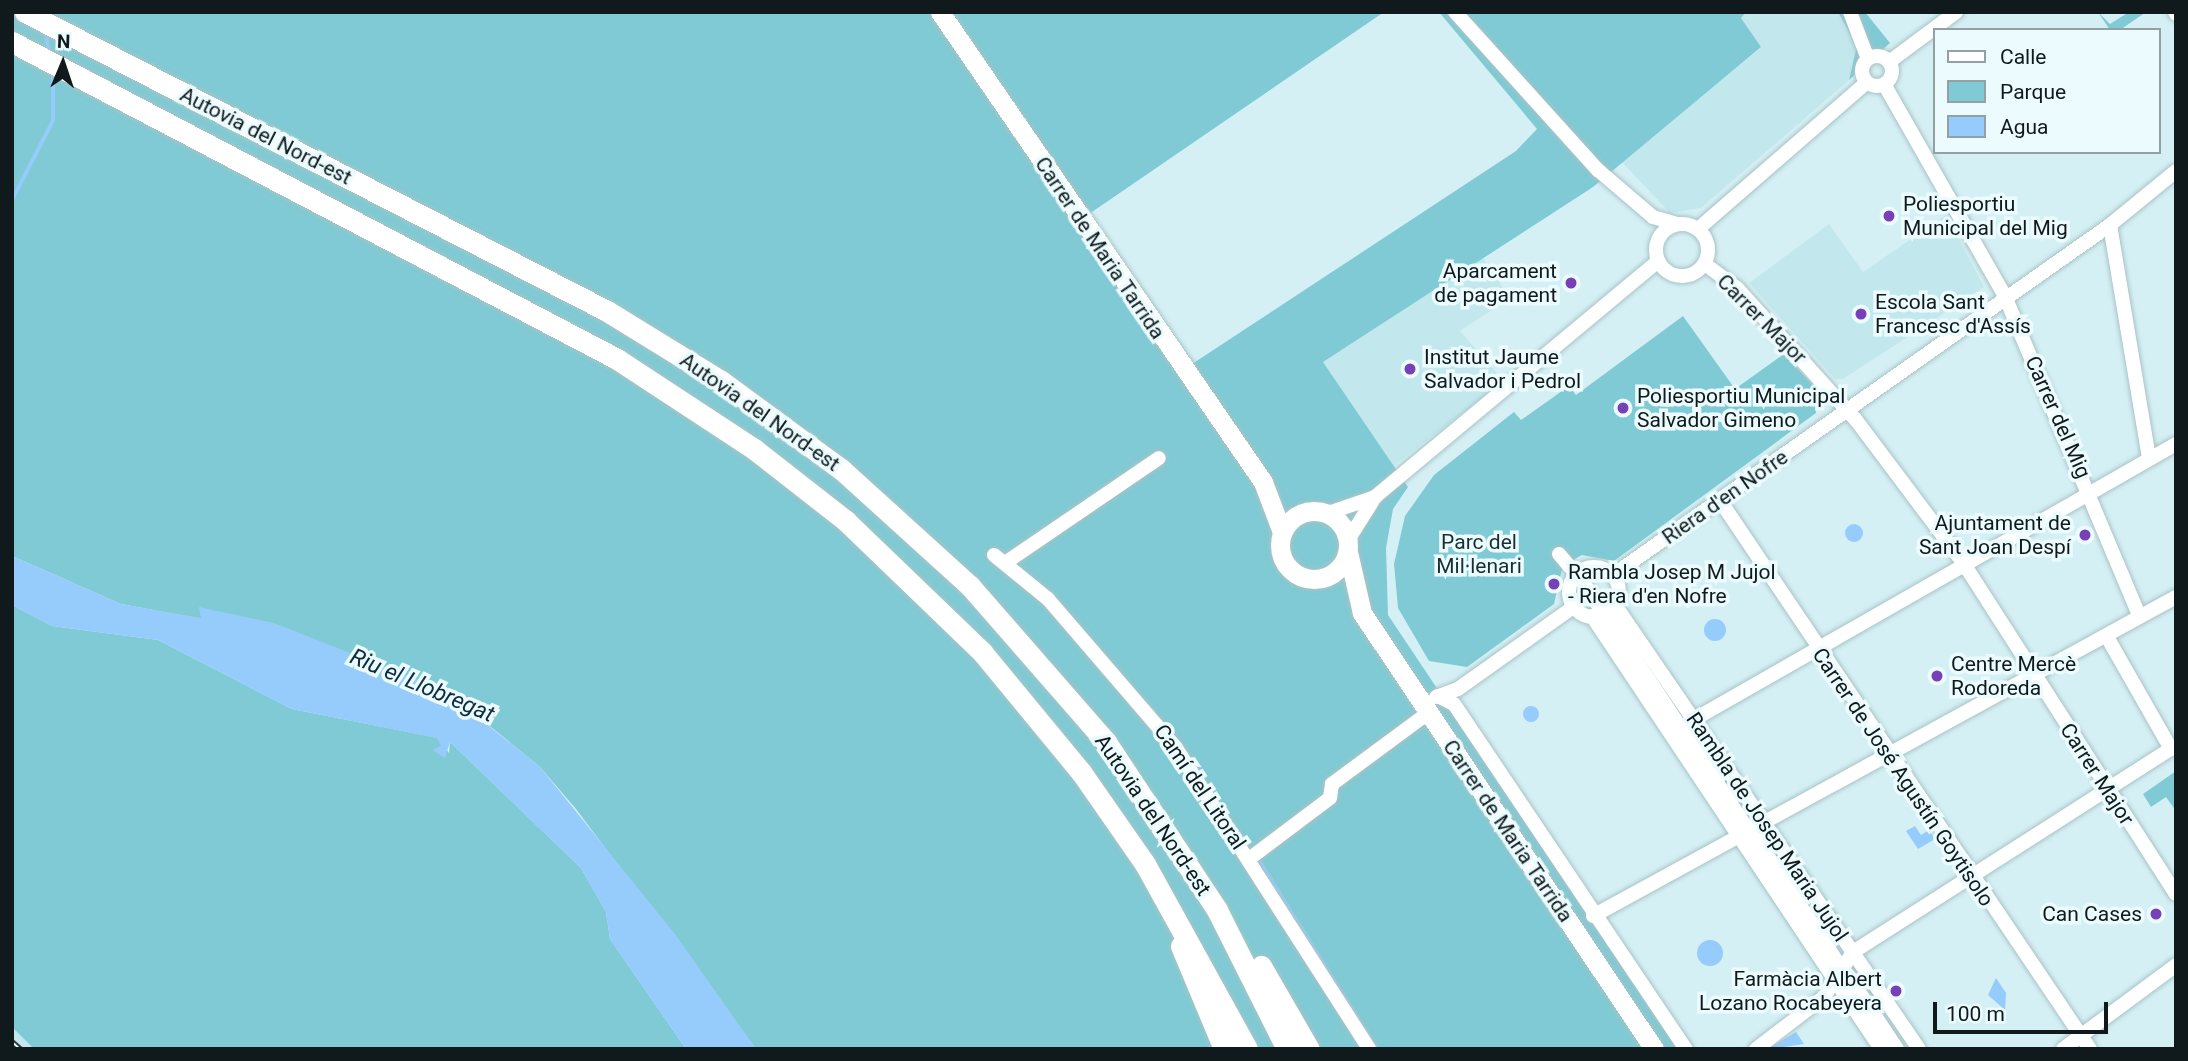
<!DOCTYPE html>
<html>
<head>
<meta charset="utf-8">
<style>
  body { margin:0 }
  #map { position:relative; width:2188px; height:1061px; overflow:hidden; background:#d5f0f4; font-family:Roboto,sans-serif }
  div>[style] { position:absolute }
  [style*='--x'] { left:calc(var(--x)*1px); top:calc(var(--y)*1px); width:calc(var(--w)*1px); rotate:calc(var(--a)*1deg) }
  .built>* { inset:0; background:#c2e8ed }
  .green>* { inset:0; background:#7fcad4 }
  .water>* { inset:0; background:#95ccfb }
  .round { border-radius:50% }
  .stream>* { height:3.5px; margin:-1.75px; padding:0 1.75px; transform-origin:1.75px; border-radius:1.75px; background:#95ccfb }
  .roads { filter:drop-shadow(0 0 2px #a8c3c6) drop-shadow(0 0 2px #a8c3c6) }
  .minor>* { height:14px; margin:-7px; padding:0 7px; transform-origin:7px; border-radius:7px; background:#fff }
  .minor>.ring { margin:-7px; padding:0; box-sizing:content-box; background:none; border:14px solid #fff; border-radius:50% }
  .major>* { height:19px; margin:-9.5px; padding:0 9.5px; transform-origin:9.5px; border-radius:9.5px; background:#fff }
  .major>.ring { margin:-9.5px; padding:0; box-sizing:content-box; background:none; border:19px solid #fff; border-radius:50% }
  .highway>* { height:21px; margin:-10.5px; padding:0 10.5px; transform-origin:10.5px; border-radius:10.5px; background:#fff }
  .rail>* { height:6px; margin-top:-3px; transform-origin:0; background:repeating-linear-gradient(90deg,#ebfbfe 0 10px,#2d3a3c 0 20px); box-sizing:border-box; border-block:2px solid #2d3a3c }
  .dots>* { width:19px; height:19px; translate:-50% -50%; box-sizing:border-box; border:4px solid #ebfbfe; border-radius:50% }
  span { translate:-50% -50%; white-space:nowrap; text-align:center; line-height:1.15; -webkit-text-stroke:7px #ebfbfe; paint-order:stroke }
  .street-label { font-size:21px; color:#101a1c }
  .poi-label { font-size:21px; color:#101a1c }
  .left { translate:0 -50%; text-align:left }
  .right { translate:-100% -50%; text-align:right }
  .park-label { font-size:21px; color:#192e31 }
  .water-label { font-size:23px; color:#0d2c43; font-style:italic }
  .frame { position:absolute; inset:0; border:14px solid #101a1c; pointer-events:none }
  .legend { position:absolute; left:1933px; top:28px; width:228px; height:126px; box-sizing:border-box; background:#ebfbfe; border:2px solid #93a1a4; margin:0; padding:9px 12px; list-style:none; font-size:21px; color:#101a1c }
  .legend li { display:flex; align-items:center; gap:14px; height:35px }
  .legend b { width:35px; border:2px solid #93a1a4 }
  .north { position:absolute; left:28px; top:28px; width:70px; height:70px; -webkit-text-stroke:5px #ebfbfe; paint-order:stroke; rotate:2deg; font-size:19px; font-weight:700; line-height:28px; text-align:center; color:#101a1c }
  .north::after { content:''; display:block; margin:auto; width:24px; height:32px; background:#101a1c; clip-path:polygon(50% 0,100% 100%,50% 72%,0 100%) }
  .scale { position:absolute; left:1933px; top:1002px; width:175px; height:32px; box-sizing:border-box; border:4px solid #101a1c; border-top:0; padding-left:9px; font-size:21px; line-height:24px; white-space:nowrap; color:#101a1c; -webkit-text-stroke:5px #ebfbfe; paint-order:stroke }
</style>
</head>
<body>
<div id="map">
  <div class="built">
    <div style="clip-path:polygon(1746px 12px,1838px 12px,1857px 46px,1849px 80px,1701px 208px,1670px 213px,1621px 161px,1761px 48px,1741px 18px)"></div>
    <div style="clip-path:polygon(1946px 215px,1984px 287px,1843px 379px,1835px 379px,1749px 283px,1829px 224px,1863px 272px)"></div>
    <div style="clip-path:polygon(1483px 258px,1510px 298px,1460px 331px,1504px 381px,1392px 467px,1323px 362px)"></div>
    <div style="clip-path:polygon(12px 1027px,34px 1049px,12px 1049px)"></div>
  </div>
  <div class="green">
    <div style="clip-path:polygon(12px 12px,1384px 12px,1089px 214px,1192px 364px,1516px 151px,1537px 129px,1439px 12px,1746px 12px,1741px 18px,1761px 47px,1593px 187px,1323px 362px,1408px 487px,1393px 509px,1386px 548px,1388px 615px,1678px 1049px,756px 1049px,576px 809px,540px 767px,475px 714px,200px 608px,202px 619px,121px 604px,12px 556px)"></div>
    <div style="clip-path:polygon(1838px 12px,1865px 12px,1890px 43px,1849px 80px,1857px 46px)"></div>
    <div style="clip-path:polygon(2098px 12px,2110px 24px,2129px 12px,2146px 12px,2120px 30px,2110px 30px)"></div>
    <div style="clip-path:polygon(1683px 316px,1735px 389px,1784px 354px,1813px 385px,1816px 413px,1614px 561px,1582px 555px,1563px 565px,1554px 604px,1467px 667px,1429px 661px,1398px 608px,1394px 564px,1405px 516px,1434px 475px,1514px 412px,1521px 420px,1569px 386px,1576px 395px)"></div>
    <div style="clip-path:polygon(12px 605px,52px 626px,158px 640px,292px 709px,438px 738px,449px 753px,450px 742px,581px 868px,606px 912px,610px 939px,686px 1049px,34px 1049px,12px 1027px)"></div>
    <div style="clip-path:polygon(2176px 771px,2176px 811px,2166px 797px,2151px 807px,2143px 794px)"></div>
  </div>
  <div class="water">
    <div class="round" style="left:1845px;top:524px;width:18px;height:18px"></div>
    <div style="clip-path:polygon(12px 556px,121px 604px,201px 618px,199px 607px,274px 623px,444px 690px,540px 767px,675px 934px,756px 1049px,686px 1049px,610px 939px,606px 912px,581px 868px,450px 742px,445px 758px,432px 750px,441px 746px,437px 738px,292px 709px,158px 640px,52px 626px,12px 605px)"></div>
    <div class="round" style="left:1704px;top:619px;width:22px;height:22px"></div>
    <div class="round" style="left:1523px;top:706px;width:16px;height:16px"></div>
    <div style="clip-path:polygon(1915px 826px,1921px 835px,1929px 830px,1935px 839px,1918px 849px,1906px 831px)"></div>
    <div class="round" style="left:1697px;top:940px;width:26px;height:26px"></div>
    <div style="clip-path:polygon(1996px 978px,2006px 993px,2005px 1010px,1988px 995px)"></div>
    <div style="clip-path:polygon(1796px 1032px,1804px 1044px,1772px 1049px,1771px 1047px)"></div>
  </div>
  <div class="stream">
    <div style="--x:46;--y:31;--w:20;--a:81"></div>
    <div style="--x:12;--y:200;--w:89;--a:-62.6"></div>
    <div style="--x:53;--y:121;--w:48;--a:-90"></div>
    <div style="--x:1259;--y:860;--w:223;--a:58"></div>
  </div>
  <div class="roads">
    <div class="minor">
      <div style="--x:1455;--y:12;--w:213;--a:47.9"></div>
      <div style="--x:1598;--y:170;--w:72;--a:40.5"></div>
      <div style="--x:1653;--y:217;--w:26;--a:16"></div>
      <div style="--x:1850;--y:12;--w:50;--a:69"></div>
      <div style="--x:2175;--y:12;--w:2;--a:63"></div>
      <div class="ring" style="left:1862px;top:56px;width:16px;height:16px"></div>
      <div style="--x:1889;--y:62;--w:84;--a:-36.7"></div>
      <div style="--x:1884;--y:84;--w:242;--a:60.3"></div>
      <div style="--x:2004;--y:294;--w:350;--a:67.2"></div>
      <div class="ring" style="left:1656px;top:224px;width:38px;height:38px"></div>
      <div style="--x:2110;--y:225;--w:237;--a:80.5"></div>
      <div style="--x:1698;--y:229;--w:223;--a:-41"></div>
      <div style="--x:1705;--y:264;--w:40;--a:37"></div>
      <div style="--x:1737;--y:288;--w:178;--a:48"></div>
      <div style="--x:1856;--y:420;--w:180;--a:53.1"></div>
      <div style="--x:1964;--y:564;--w:392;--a:57.3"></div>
      <div style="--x:1721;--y:502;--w:660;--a:56"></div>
      <div style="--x:1328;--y:513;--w:50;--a:-18.8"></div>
      <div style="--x:1375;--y:497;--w:368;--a:-39.8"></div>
      <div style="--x:1348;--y:540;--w:45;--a:-57.7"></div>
      <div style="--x:1559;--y:554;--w:17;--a:50"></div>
      <div style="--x:994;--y:555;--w:70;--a:39.2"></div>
      <div style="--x:1048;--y:599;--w:196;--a:49.3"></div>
      <div style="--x:1176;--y:748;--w:358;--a:57.3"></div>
      <div style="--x:1005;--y:563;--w:186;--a:-34.3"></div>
      <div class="ring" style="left:1569px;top:567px;width:36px;height:36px"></div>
      <div style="--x:1613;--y:575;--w:608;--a:-35.15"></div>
      <div style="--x:2110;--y:225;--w:85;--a:-39.3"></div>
      <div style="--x:1581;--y:579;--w:35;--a:57"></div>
      <div style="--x:1615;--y:605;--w:538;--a:55.6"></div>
      <div style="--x:1592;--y:616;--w:521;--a:56.28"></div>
      <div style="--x:1611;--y:622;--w:247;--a:56.6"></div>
      <div style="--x:1438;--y:696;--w:18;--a:27"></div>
      <div style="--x:1454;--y:704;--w:416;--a:56.1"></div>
      <div style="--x:1436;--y:697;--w:23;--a:-20"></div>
      <div style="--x:1458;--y:689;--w:143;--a:-35.4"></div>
      <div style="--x:1693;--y:720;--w:556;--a:-29.74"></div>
      <div style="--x:1754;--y:835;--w:157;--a:56.7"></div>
      <div style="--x:1249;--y:859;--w:101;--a:-37"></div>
      <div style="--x:1330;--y:798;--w:14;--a:-82"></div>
      <div style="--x:1332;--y:784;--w:119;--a:-36.5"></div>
      <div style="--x:1593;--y:916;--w:665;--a:-28.69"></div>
      <div style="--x:1848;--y:975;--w:89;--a:56.5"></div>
      <div style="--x:1756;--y:1049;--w:86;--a:-37.4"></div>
      <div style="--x:1824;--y:997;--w:54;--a:-57.2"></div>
      <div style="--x:1853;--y:952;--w:377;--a:-32.6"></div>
      <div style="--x:2171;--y:749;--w:129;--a:-119.7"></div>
      <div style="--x:2063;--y:1049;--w:141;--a:-36.6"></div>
    </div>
    <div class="major">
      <div style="--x:940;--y:12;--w:570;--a:55.5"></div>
      <div style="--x:1263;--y:482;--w:53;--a:69.2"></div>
      <div class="ring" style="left:1280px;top:511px;width:49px;height:49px"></div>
      <div style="--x:1348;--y:552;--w:63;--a:77.1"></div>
      <div style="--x:1362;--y:613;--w:525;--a:56.19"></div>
    </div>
    <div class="highway">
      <div style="--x:25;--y:12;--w:654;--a:27.19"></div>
      <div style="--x:607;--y:311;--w:134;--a:31.6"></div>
      <div style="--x:721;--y:381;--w:149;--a:36.3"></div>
      <div style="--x:841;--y:469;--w:174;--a:42.2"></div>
      <div style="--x:970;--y:586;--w:207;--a:48.9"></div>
      <div style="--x:1106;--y:742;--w:201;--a:56.5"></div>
      <div style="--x:1217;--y:910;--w:156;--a:63.3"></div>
      <div style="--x:12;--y:42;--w:683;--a:27.65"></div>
      <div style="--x:617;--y:359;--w:164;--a:33.3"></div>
      <div style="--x:754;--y:449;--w:117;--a:38"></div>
      <div style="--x:846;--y:521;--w:189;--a:43.9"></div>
      <div style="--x:982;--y:652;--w:156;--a:50.5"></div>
      <div style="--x:1081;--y:772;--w:112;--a:55.2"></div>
      <div style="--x:1145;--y:864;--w:211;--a:61.1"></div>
      <div style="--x:1181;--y:946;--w:112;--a:67.3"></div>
      <div style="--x:1261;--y:966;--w:96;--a:60"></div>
    </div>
  </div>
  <div class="rail">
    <div style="--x:12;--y:1042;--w:11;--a:41"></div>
  </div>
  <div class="dots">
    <div style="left:1889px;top:216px;background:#7740b7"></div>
    <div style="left:1571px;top:283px;background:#7740b7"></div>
    <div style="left:1861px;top:314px;background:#7740b7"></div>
    <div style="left:1410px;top:369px;background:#7740b7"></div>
    <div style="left:1623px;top:408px;background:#7740b7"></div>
    <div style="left:2085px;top:535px;background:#7740b7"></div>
    <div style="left:1554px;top:584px;background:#7740b7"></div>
    <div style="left:1937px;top:676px;background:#7740b7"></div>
    <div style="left:2156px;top:914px;background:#7740b7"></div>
    <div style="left:1896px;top:991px;background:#7740b7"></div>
  </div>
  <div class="street-label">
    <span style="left:266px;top:136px;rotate:27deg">Autovia del Nord-est</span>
    <span style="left:1100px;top:248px;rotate:56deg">Carrer de Maria Tarrida</span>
    <span style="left:1762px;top:319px;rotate:45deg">Carrer Major</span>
    <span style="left:760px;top:412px;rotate:35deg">Autovia del Nord-est</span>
    <span style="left:2058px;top:417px;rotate:66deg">Carrer del Mig</span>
    <span style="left:1725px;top:497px;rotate:-35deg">Riera d'en Nofre</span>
    <span style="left:2097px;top:774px;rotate:57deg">Carrer Major</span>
    <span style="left:1903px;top:777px;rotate:56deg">Carrer de José Agustín Goytisolo</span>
    <span style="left:1200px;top:787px;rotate:56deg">Camí del Litoral</span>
    <span style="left:1153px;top:815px;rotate:56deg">Autovia del Nord-est</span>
    <span style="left:1767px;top:827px;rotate:56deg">Rambla de Josep Maria Jujol</span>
    <span style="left:1508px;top:831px;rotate:56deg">Carrer de Maria Tarrida</span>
  </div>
  <div class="poi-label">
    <span class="left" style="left:1903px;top:216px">Poliesportiu<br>Municipal del Mig</span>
    <span class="right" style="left:1557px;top:283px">Aparcament<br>de pagament</span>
    <span class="left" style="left:1875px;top:314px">Escola Sant<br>Francesc d'Assís</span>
    <span class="left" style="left:1424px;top:369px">Institut Jaume<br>Salvador i Pedrol</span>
    <span class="left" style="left:1637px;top:408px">Poliesportiu Municipal<br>Salvador Gimeno</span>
    <span class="right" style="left:2071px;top:535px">Ajuntament de<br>Sant Joan Despí</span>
    <span class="left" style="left:1568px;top:584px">Rambla Josep M Jujol<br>- Riera d'en Nofre</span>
    <span class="left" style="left:1951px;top:676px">Centre Mercè<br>Rodoreda</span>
    <span class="right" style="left:2142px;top:914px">Can Cases</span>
    <span class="right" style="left:1882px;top:991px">Farmàcia Albert<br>Lozano Rocabeyera</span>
  </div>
  <div class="park-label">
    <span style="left:1479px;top:554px">Parc del<br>Mil·lenari</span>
  </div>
  <div class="water-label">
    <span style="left:422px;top:686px;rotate:23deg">Riu el Llobregat</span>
  </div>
  <div class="frame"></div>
  <ul class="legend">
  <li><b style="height:9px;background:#fff"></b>Calle</li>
  <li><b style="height:19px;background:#7fcad4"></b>Parque</li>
  <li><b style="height:19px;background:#95ccfb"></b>Agua</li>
  </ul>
  <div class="north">N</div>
  <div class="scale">100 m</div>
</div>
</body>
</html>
